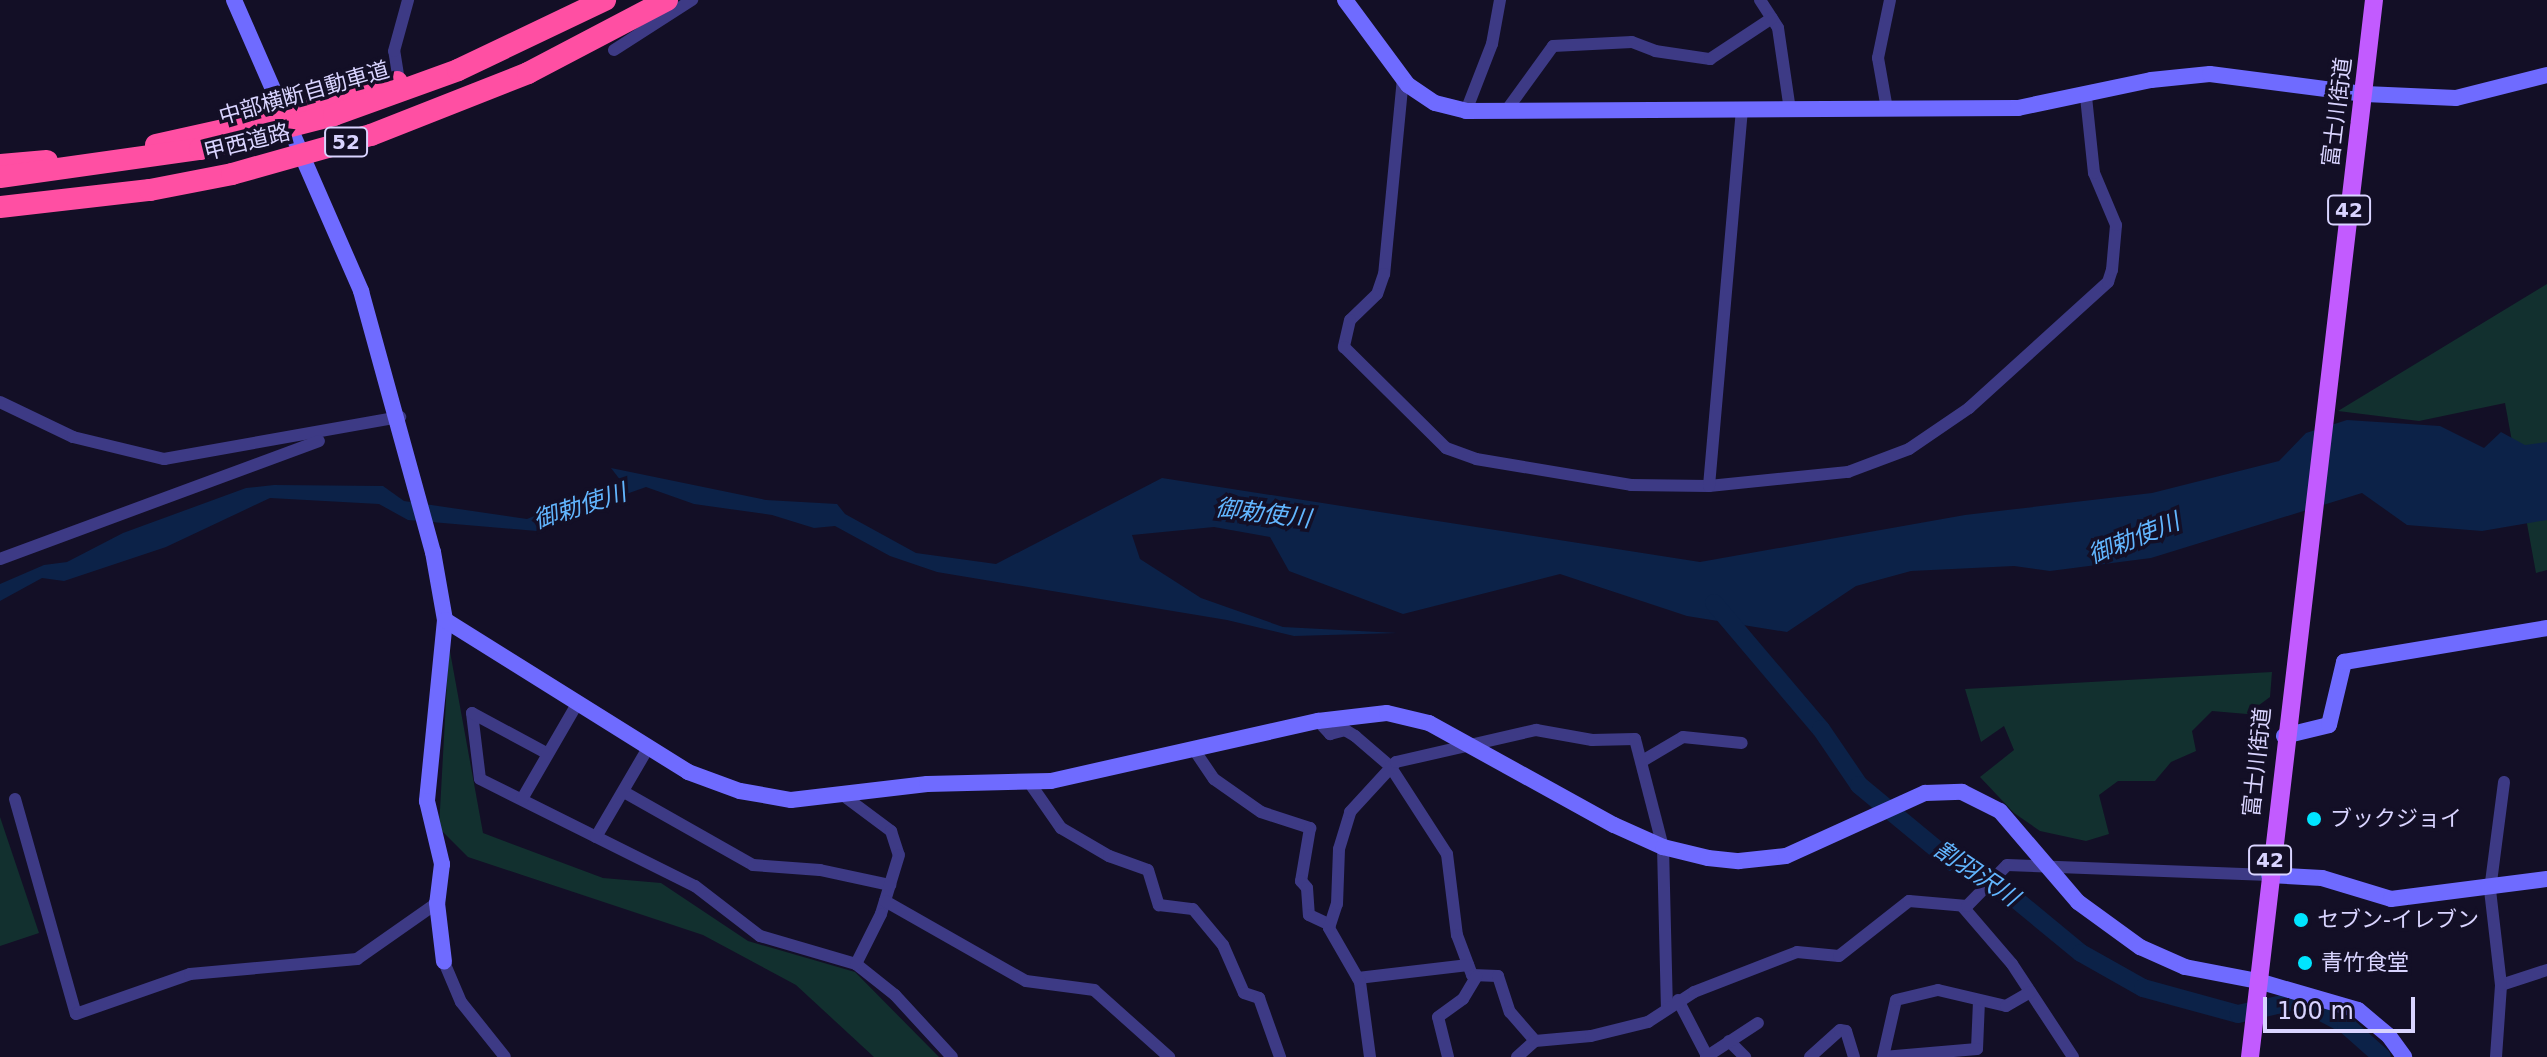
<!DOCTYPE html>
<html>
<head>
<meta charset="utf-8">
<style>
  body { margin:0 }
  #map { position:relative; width:2547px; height:1057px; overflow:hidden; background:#130f26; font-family:"DejaVu Sans","Noto Sans JP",sans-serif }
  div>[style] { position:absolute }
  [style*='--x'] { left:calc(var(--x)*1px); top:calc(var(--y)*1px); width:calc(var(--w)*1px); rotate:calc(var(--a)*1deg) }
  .green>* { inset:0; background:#12302f }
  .water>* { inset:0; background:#0c2248 }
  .river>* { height:18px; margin:-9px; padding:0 9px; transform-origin:9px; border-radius:9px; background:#0c2248 }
  .street>* { height:12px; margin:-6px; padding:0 6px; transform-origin:6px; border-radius:6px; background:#3d3a85 }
  .secondary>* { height:16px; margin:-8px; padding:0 8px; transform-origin:8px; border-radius:8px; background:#6f6bff }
  .primary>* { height:18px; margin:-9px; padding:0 9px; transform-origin:9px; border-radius:9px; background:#c25bff }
  .highway>* { height:22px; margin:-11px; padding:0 11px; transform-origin:11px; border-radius:11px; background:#ff4fa3 }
  .highway-bridge>* { height:22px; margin:-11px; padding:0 11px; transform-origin:11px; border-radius:11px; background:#ff4fa3 }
  .dots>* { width:22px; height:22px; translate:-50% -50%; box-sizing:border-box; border:4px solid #130f26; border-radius:50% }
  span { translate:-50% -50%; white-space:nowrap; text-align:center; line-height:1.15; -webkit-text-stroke:7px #130f26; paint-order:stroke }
  .shield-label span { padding:2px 6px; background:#130f26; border:2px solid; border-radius:6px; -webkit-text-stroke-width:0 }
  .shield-label { font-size:20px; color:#d9d4ff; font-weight:700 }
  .street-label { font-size:22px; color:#d9d4ff }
  .poi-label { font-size:22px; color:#d9d4ff }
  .left { translate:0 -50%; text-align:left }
  .water-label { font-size:24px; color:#62b6ff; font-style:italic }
  .scale { position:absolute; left:2263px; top:997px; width:152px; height:36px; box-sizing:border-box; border:4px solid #d9d4ff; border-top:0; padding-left:10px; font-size:24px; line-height:28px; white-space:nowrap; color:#d9d4ff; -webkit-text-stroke:6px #130f26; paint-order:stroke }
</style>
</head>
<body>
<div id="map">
  <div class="green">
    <div style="clip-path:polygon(2547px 284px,2547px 570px,2536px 573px,2505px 403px,2419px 421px,2338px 411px)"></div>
    <div style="clip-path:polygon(449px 646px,483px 833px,603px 878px,661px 883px,748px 941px,855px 972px,939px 1057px,874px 1057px,796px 985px,703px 935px,468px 857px,439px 828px)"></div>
    <div style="clip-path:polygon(2272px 672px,2270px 697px,2247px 714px,2212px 711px,2192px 731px,2196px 751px,2171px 762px,2155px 781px,2118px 781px,2099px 795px,2109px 834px,2086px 841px,2040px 831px,2014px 813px,1980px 777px,2014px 750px,2004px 726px,1981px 742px,1965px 689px)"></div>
    <div style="clip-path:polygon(0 817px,39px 933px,0 946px)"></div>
  </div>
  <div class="water">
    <div style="clip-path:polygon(2347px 420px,2440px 426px,2484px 448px,2501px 432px,2525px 445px,2547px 442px,2547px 520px,2482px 531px,2407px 525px,2362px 493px,2151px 558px,2050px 571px,2014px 566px,1911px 571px,1856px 586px,1787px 632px,1687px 616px,1560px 574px,1403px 614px,1289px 571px,1270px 537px,1214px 527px,1132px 535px,1140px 559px,1201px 598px,1283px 627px,1397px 633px,1294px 636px,1227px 620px,937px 572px,890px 556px,835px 526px,814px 528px,772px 515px,694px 504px,646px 487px,559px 518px,537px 531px,408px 520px,379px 504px,270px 498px,166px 547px,64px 581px,42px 578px,0 601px,0 584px,44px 565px,67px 562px,123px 533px,246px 488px,274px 485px,383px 486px,404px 501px,527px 519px,621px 481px,611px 468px,766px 500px,837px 504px,845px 514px,916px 553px,996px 564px,1162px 478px,1700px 562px,1965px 515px,2152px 493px,2279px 461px,2306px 433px)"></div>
  </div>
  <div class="river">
    <div style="--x:1714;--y:603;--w:165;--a:49.7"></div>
    <div style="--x:1821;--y:729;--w:68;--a:55.8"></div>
    <div style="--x:1859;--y:785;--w:121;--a:39.6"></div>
    <div style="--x:1952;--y:862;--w:35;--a:20"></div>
    <div style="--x:1985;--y:874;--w:124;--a:39.5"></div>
    <div style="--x:2081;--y:953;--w:71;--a:29.4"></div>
    <div style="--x:2143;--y:988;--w:98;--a:15.3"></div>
    <div style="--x:2238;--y:1014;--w:54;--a:-12.8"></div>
    <div style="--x:2291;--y:1002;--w:17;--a:10"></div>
    <div style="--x:2308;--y:1005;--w:43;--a:27.8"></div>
    <div style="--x:2346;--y:1025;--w:48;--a:41.6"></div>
  </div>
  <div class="street">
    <div style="--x:1760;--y:0;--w:33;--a:57"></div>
    <div style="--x:1778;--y:28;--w:83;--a:81.7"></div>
    <div style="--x:614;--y:50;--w:93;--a:-32.7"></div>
    <div style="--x:1403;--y:78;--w:197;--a:95.5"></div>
    <div style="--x:1384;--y:274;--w:21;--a:109"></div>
    <div style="--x:1377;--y:294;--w:37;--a:136"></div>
    <div style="--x:1350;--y:320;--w:28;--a:103"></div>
    <div style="--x:1344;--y:347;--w:144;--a:44.7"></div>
    <div style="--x:1446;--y:448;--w:32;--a:20"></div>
    <div style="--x:1476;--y:459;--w:157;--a:9.5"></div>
    <div style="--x:1631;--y:485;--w:78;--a:0.7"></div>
    <div style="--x:1709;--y:486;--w:140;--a:-5.8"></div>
    <div style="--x:1848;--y:472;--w:65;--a:-20.7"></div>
    <div style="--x:1909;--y:449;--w:73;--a:-34.3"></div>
    <div style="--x:1969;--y:408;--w:188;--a:-42.2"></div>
    <div style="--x:2108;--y:282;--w:13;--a:-72"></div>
    <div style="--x:2112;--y:270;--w:45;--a:-84.9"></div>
    <div style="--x:2116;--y:225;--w:56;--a:-112.9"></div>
    <div style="--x:2094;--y:173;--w:76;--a:-96"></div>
    <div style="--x:399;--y:81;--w:30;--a:-99"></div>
    <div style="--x:394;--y:51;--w:53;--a:-74.6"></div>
    <div style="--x:1887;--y:109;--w:52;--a:-100"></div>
    <div style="--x:1878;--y:58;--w:59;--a:-78.3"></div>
    <div style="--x:1466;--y:111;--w:72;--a:-68.8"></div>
    <div style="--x:1492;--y:44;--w:45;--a:-79.7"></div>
    <div style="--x:1506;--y:111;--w:80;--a:-54.1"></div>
    <div style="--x:1553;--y:46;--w:79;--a:-2.9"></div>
    <div style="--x:1632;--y:42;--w:25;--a:21"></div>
    <div style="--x:1655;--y:51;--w:56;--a:8.3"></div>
    <div style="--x:1710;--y:59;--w:74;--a:-33.5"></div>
    <div style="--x:0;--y:402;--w:81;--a:25.6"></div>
    <div style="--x:73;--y:437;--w:94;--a:13.6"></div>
    <div style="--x:164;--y:459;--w:240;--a:-10.1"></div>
    <div style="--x:1709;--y:486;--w:376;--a:-85"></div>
    <div style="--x:0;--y:559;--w:340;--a:-20.3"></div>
    <div style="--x:472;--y:713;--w:66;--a:83.1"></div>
    <div style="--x:480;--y:779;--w:240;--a:26.5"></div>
    <div style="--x:695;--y:886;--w:82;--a:37.6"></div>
    <div style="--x:760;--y:936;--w:100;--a:16.3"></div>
    <div style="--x:856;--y:964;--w:50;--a:38.5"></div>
    <div style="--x:895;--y:995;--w:84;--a:47.4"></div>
    <div style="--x:472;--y:713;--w:86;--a:28.3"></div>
    <div style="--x:1318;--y:721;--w:18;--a:47"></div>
    <div style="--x:1330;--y:734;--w:16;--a:-15"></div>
    <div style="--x:1345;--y:730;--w:12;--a:31"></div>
    <div style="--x:1355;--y:736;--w:46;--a:40.6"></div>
    <div style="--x:1390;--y:766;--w:105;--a:57.1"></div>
    <div style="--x:1447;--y:854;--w:82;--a:83"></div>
    <div style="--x:1457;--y:935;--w:43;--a:69.4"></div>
    <div style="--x:1472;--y:975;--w:26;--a:2"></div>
    <div style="--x:1498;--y:976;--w:38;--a:72"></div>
    <div style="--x:1510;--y:1012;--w:38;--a:49"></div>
    <div style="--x:1195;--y:751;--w:34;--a:56"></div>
    <div style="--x:1214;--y:779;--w:57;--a:35.1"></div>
    <div style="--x:1261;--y:812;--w:52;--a:18.1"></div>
    <div style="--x:1310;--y:828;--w:54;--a:99.6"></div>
    <div style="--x:1301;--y:881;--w:9;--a:49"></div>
    <div style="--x:1307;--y:888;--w:27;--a:86"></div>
    <div style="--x:1309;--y:915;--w:23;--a:25"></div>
    <div style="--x:1644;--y:760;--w:45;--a:-30.5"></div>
    <div style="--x:1683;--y:737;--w:59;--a:5.8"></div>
    <div style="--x:1029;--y:782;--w:56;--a:55.2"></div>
    <div style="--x:1061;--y:828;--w:56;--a:30.3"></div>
    <div style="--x:1109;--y:856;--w:41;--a:19.7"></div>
    <div style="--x:1148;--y:870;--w:37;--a:73"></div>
    <div style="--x:1159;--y:905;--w:34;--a:7"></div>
    <div style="--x:1193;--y:909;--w:47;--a:50.2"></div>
    <div style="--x:1223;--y:945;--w:52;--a:66.4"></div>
    <div style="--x:1244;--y:993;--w:16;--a:18"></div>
    <div style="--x:1259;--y:998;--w:63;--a:70.4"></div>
    <div style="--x:624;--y:792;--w:148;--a:29.5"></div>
    <div style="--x:753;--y:865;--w:67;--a:4.3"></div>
    <div style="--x:820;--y:870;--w:72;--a:12.1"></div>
    <div style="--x:844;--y:796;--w:59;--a:36.7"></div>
    <div style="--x:891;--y:831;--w:25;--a:72"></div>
    <div style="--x:899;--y:855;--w:62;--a:107"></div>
    <div style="--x:881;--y:914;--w:56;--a:116.6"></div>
    <div style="--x:15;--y:799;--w:223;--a:74.2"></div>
    <div style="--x:76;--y:1014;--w:121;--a:-19.3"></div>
    <div style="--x:190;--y:974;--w:168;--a:-5.1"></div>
    <div style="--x:357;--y:959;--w:98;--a:-35"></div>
    <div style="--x:522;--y:799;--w:110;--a:-59.9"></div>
    <div style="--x:596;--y:837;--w:103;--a:-59.7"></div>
    <div style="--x:885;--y:901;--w:162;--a:29.6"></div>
    <div style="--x:1026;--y:981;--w:69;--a:7.5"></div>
    <div style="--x:1094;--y:990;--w:101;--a:41.8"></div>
    <div style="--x:1963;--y:907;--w:75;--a:49.3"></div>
    <div style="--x:2012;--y:964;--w:111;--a:56.7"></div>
    <div style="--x:444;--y:962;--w:43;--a:67"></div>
    <div style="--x:461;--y:1002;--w:70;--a:51.3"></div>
    <div style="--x:1358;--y:978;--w:111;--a:-6.7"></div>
    <div style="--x:2501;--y:985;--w:48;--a:-18.1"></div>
    <div style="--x:1678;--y:1000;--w:63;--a:62.6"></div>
    <div style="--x:1979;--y:1001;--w:48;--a:92.4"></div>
    <div style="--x:1977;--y:1049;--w:94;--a:175.1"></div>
    <div style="--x:1883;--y:1057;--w:58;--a:-77.2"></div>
    <div style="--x:1896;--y:1000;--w:43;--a:-13.4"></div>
    <div style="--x:1938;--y:990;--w:70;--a:13.2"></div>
    <div style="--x:2006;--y:1006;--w:28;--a:-30"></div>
    <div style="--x:1729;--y:1041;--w:23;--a:45"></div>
    <div style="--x:1370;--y:1057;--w:76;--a:-97.6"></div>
    <div style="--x:1360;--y:982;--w:62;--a:-119.9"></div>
    <div style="--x:1329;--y:928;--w:25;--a:-72"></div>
    <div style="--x:1337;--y:904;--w:55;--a:-87.9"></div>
    <div style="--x:1339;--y:849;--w:39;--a:-73"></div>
    <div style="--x:1350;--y:812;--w:68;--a:-47.4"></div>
    <div style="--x:1396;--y:762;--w:144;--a:-12.9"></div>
    <div style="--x:1536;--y:730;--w:57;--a:10.1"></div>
    <div style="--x:1592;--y:740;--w:43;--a:-1.3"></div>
    <div style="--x:1635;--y:739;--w:112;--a:75.5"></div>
    <div style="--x:1663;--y:847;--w:161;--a:88.6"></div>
    <div style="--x:1448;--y:1057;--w:41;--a:-104"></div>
    <div style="--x:1438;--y:1017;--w:31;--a:-36"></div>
    <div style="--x:1463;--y:999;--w:26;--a:-59"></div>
    <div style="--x:1517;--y:1057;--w:24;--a:-42"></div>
    <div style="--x:1535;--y:1041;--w:56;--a:-5.1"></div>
    <div style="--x:1591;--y:1036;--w:59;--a:-13.8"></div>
    <div style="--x:1648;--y:1022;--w:55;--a:-33.1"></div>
    <div style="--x:1694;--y:992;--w:110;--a:-21.2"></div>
    <div style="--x:1797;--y:952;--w:42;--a:5.4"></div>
    <div style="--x:1839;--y:956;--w:89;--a:-38.2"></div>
    <div style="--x:1909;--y:901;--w:58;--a:4.9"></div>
    <div style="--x:1967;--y:906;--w:57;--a:-45.7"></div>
    <div style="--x:2007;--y:865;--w:262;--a:2.2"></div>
    <div style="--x:1706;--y:1057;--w:62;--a:-33.2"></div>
    <div style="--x:1810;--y:1057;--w:40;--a:-42"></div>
    <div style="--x:1840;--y:1030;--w:6;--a:9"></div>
    <div style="--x:1846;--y:1031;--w:27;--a:73"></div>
    <div style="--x:2496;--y:1057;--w:72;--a:-86"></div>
    <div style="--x:2501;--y:985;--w:96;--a:-96.6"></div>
    <div style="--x:2490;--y:890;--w:109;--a:-82.6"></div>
  </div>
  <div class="secondary">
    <div style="--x:234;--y:0;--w:318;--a:66.4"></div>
    <div style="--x:361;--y:291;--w:271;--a:74.6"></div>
    <div style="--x:433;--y:552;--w:69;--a:80"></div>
    <div style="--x:445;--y:620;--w:182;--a:95.7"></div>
    <div style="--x:427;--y:801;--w:65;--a:76.6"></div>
    <div style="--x:442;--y:864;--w:39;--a:97"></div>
    <div style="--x:437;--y:903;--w:59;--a:83.2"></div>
    <div style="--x:1345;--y:0;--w:106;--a:53.5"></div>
    <div style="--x:1408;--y:85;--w:32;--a:34"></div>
    <div style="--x:1435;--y:103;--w:32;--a:14"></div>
    <div style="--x:1466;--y:111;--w:552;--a:-0.31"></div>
    <div style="--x:2018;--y:108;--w:136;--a:-11.9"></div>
    <div style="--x:2151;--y:80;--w:59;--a:-5.8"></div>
    <div style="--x:2210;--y:74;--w:156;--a:7.4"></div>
    <div style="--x:2365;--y:94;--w:91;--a:2.5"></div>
    <div style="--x:2456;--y:98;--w:94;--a:-14.2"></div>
    <div style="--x:445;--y:620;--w:287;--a:32"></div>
    <div style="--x:688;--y:772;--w:55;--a:20.1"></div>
    <div style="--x:740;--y:791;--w:52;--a:10"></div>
    <div style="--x:791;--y:800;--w:137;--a:-6.7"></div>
    <div style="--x:927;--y:784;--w:124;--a:-1.4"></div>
    <div style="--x:1051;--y:781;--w:274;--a:-12.7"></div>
    <div style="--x:1318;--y:721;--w:69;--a:-6.6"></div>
    <div style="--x:1387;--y:713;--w:43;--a:13.4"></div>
    <div style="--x:1429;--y:723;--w:211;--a:28.9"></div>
    <div style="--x:1614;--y:825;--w:54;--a:24.2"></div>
    <div style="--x:1663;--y:847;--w:46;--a:13.7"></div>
    <div style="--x:1708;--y:858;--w:31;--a:6"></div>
    <div style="--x:1739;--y:861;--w:47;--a:-6.1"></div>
    <div style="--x:1786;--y:856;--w:153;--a:-24.4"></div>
    <div style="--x:1925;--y:793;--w:37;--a:-2"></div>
    <div style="--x:1962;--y:792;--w:42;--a:26.6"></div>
    <div style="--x:2000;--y:811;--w:120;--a:49.4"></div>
    <div style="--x:2078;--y:902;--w:77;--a:36"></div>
    <div style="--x:2140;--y:947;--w:49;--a:24"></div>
    <div style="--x:2185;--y:967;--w:74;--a:10.9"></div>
    <div style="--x:2258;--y:981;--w:104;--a:16.2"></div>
    <div style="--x:2358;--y:1010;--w:40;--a:40"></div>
    <div style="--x:2389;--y:1036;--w:26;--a:54"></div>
    <div style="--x:2284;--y:736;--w:46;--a:-13.7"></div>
    <div style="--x:2329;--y:725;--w:65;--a:-76.6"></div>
    <div style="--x:2344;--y:662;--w:206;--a:-9.5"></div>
    <div style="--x:2269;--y:875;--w:53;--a:3.2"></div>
    <div style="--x:2322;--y:878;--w:72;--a:16.9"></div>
    <div style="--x:2391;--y:899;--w:157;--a:-7.3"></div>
  </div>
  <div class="primary">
    <div style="--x:2250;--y:1057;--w:1064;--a:-83.31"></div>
  </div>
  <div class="highway">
    <div style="--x:156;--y:145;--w:133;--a:-12.6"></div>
    <div style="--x:286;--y:116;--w:116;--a:-17"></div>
    <div style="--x:0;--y:165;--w:47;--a:-4.9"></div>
    <div style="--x:0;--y:207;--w:151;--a:-6.5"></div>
    <div style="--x:150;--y:190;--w:84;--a:-11"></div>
    <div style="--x:232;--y:174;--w:144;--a:-15.7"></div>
    <div style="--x:371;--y:135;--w:169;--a:-21.5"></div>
    <div style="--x:528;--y:73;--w:157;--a:-27.7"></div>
  </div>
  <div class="highway-bridge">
    <div style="--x:0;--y:177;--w:202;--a:-8"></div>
    <div style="--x:200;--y:149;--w:138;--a:-14.2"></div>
    <div style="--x:334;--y:115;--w:132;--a:-19.9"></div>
    <div style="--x:458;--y:70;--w:163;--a:-25.5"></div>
  </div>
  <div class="dots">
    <div style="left:2314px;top:819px;background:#00e5ff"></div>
    <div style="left:2301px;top:920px;background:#00e5ff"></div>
    <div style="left:2305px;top:963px;background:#00e5ff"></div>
  </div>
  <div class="shield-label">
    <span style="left:346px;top:142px">52</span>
    <span style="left:2349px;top:210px">42</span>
    <span style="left:2270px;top:860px">42</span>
  </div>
  <div class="street-label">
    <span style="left:304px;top:93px;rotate:-16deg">中部横断自動車道</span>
    <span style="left:2337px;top:112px;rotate:-83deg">富士川街道</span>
    <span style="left:247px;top:142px;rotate:-14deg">甲西道路</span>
    <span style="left:2257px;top:762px;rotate:-84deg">富士川街道</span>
  </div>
  <div class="poi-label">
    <span class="left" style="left:2330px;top:819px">ブックジョイ</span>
    <span class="left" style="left:2317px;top:920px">セブン-イレブン</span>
    <span class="left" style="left:2321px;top:963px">青竹食堂</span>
  </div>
  <div class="water-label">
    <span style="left:580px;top:507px;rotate:-18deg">御勅使川</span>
    <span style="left:1263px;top:514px;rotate:7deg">御勅使川</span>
    <span style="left:2134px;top:539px;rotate:-22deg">御勅使川</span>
    <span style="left:1976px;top:874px;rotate:34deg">割羽沢川</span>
  </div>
  <div class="scale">100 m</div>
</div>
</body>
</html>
